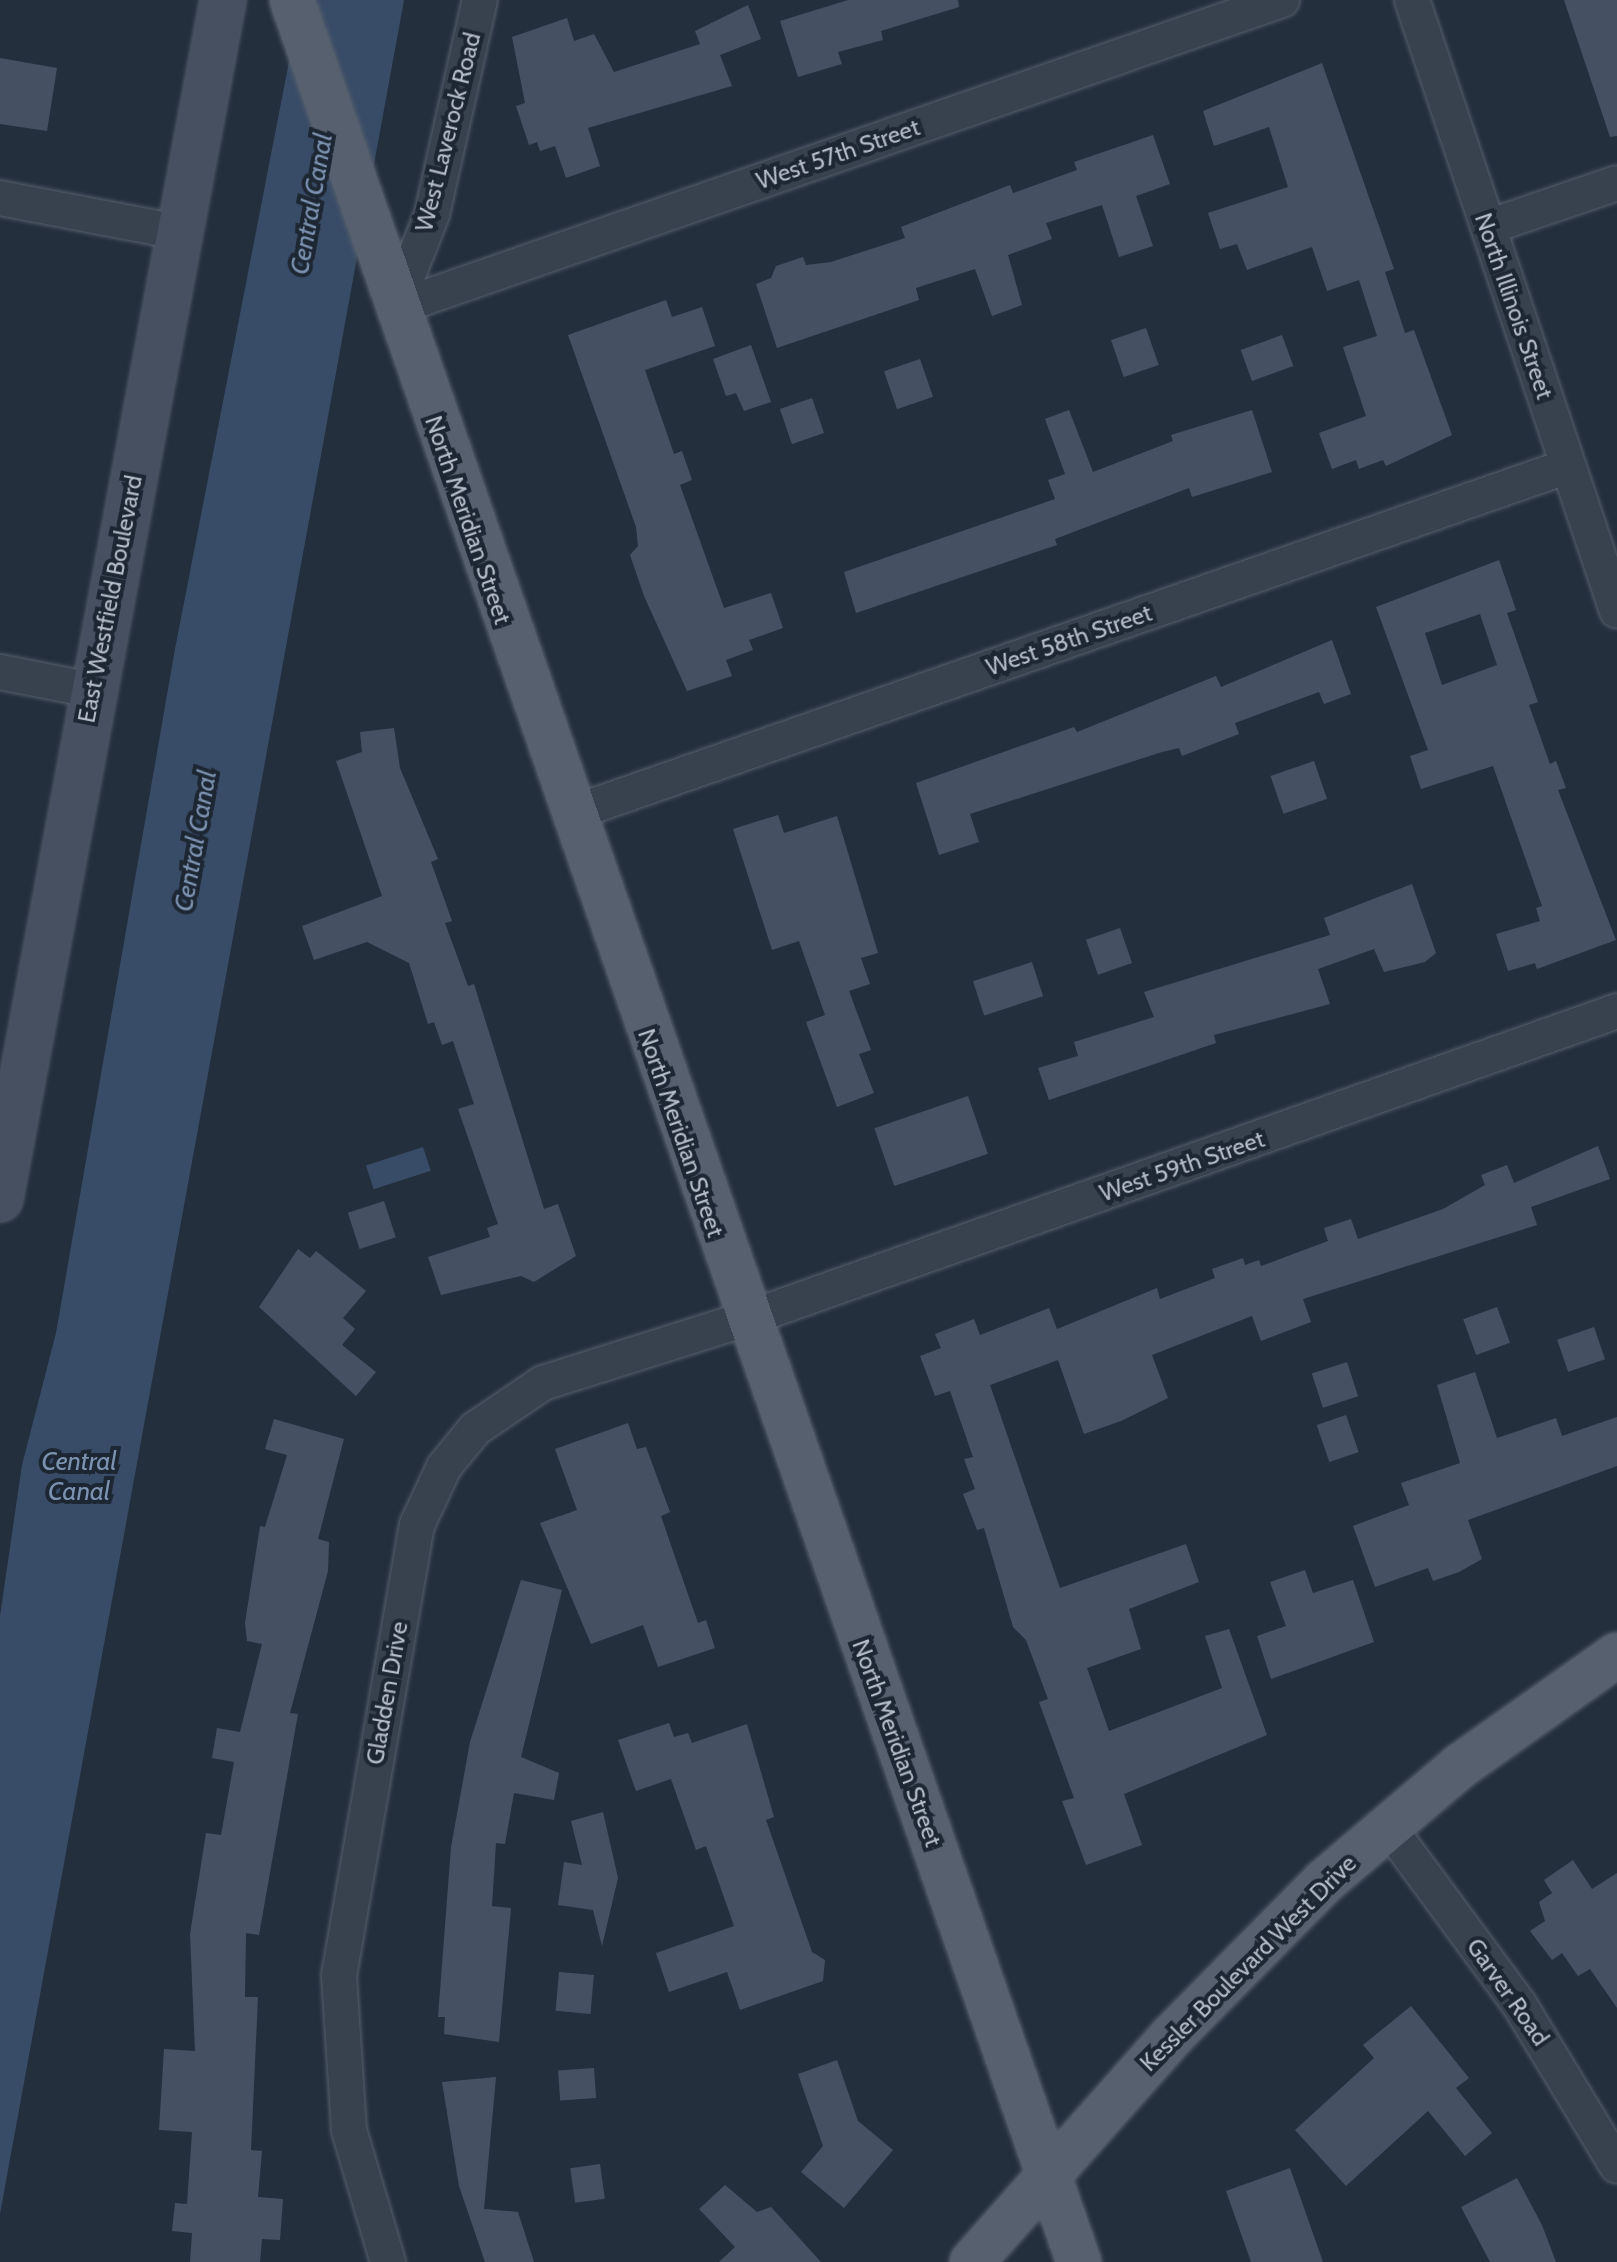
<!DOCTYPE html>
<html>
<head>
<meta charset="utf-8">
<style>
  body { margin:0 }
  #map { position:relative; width:1617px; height:2262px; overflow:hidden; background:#242f3e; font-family:Cabin,sans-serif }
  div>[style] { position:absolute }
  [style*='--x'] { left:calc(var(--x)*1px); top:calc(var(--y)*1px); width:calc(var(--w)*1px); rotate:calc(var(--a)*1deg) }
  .water>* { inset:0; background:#394c67; transform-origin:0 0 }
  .building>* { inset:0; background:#455162; transform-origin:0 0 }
  .roads { filter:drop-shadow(0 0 2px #565f6c) drop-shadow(0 0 2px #565f6c) }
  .minor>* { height:34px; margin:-17px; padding:0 17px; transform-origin:17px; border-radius:17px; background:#38414e }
  .secondary>* { height:44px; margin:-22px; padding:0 22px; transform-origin:22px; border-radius:22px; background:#465061 }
  .primary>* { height:44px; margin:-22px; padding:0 22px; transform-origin:22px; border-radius:22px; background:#56606e }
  span { translate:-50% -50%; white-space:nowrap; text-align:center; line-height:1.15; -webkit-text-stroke:8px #1d2633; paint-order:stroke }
  .street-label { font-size:24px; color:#b4bcc9 }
  .water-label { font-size:26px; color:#7c92b1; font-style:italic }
</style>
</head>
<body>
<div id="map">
  <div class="water">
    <div style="clip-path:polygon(301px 0,404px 0,0 2214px,0 1616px,22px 1465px,56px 1333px,175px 649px)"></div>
    <div style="left:423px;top:1147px;width:25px;height:60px;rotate:72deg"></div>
  </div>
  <div class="building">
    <div style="clip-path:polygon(848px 0,958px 0,959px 7px,881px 31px,883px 40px,838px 52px,842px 64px,798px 77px,780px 21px)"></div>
    <div style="clip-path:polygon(1564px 0,1617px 0,1617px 136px,1610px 137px)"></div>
    <div style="clip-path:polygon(748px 5px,761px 39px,720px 55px,732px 86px,588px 128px,600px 166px,566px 178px,555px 146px,540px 151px,537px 142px,529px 145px,516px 106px,525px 103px,512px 37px,567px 18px,574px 41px,594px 34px,614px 72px,700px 44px,695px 31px)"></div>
    <div style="clip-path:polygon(0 58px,57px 68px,47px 131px,0 124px)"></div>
    <div style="clip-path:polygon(1322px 63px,1394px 269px,1385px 272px,1405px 333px,1414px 330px,1452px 435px,1386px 466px,1383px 460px,1359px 469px,1356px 460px,1332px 469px,1319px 433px,1366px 416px,1343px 347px,1377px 336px,1359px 280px,1327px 291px,1312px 247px,1247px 270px,1237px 244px,1220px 249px,1208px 213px,1288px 187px,1269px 127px,1214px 146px,1203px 111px)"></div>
    <div style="clip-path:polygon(1153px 135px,1170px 184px,1136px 196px,1153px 246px,1119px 257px,1102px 205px,1046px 223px,1052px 239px,1008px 255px,1022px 305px,992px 316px,975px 269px,916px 288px,919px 300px,777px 348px,756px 284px,771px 278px,776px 266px,803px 257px,806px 265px,831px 262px,905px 238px,901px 227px,1010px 185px,1013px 193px,1077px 170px,1074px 162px)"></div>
    <div style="clip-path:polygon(666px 300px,672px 317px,702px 307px,715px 346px,645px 370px,674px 454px,682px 451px,692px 480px,680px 485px,724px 608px,771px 593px,783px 628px,749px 640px,753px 650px,726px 660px,732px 676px,687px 691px,644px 596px,630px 555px,638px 546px,636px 527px,568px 335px)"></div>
    <div style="left:1146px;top:328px;width:39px;height:37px;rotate:71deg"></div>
    <div style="left:1282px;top:335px;width:33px;height:44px;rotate:70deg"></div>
    <div style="clip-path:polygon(751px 345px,771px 402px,744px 411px,736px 393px,726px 396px,713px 359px)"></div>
    <div style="left:920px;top:359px;width:40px;height:38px;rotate:71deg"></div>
    <div style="left:812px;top:398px;width:37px;height:34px;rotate:71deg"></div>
    <div style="clip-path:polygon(1069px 410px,1093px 472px,1173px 441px,1171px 435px,1252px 410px,1272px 472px,1192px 497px,1189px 488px,1055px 539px,1057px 545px,856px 613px,844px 572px,1055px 499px,1048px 480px,1065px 474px,1045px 419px)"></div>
    <div style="clip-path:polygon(evenodd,1499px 560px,1516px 610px,1507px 613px,1538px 702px,1529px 705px,1550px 764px,1556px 761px,1566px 788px,1558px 790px,1616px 940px,1537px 969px,1535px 963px,1508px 971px,1496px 934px,1540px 921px,1536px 908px,1542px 906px,1493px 766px,1421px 789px,1410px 756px,1428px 750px,1376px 607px,1499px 560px,1480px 614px,1497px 665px,1442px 685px,1425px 633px,1480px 614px)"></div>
    <div style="clip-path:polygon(1332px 640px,1351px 694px,1324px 704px,1319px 692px,1235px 723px,1239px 734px,1182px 756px,1179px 748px,1162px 752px,970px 814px,979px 842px,939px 855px,916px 783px,1074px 727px,1077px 732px,1216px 676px,1221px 687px)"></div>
    <div style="clip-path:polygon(394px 728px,400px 768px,438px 859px,431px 862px,452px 921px,445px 923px,468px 986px,474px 984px,544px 1209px,558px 1204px,576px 1256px,534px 1282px,521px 1276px,441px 1295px,428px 1257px,490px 1237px,487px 1228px,498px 1224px,458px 1109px,474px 1104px,453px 1041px,442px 1045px,434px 1022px,428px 1024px,409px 963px,367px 942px,314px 960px,302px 926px,382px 896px,336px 761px,362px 752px,360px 732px)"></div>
    <div style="left:1314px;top:761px;width:40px;height:46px;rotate:71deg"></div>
    <div style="clip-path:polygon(778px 815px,784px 833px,837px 816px,878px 953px,861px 958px,870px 984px,849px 991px,871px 1050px,859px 1054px,874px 1093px,837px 1107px,806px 1022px,825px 1015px,799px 941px,772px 950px,733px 829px)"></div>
    <div style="clip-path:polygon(1412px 884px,1436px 953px,1425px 962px,1384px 972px,1374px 949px,1318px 969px,1330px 1004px,1214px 1035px,1216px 1043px,1049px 1100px,1038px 1068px,1078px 1056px,1074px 1042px,1154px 1017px,1144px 992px,1330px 935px,1324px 918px)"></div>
    <div style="left:1120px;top:928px;width:37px;height:36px;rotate:71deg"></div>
    <div style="left:1032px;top:962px;width:36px;height:62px;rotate:72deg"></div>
    <div style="left:968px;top:1096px;width:61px;height:99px;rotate:71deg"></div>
    <div style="clip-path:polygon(1598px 1146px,1610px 1179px,1531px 1207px,1537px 1225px,1303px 1299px,1311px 1322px,1261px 1341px,1252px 1316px,1152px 1355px,1168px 1398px,1121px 1421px,1084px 1434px,1058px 1360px,990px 1385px,1060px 1588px,1186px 1544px,1199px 1582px,1129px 1609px,1141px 1649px,1087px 1668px,1109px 1731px,1222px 1688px,1205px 1636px,1229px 1629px,1267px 1735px,1124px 1794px,1142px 1845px,1086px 1865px,1062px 1801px,1074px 1798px,1039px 1702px,1048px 1699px,1026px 1640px,1013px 1627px,984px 1528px,977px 1530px,963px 1494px,975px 1489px,964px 1459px,973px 1457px,950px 1391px,935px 1396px,920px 1356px,941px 1348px,935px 1334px,974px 1319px,980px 1335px,1049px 1308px,1057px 1329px,1157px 1288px,1160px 1299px,1215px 1278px,1212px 1269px,1243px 1258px,1245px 1265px,1259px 1260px,1261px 1266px,1328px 1241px,1324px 1228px,1351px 1219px,1358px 1239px,1443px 1209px,1485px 1185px,1481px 1175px,1507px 1165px,1514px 1183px)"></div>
    <div style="left:384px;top:1201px;width:38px;height:38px;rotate:72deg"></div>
    <div style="clip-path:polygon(298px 1249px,310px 1258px,316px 1251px,366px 1291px,343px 1318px,355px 1329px,342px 1345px,376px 1372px,356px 1396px,259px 1307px)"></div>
    <div style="left:1497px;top:1307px;width:38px;height:36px;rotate:70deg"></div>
    <div style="left:1594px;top:1327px;width:34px;height:39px;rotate:71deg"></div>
    <div style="left:1347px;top:1362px;width:36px;height:37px;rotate:72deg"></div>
    <div style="clip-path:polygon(1475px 1372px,1497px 1438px,1556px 1418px,1562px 1436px,1617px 1417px,1617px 1466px,1468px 1520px,1482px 1559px,1459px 1572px,1433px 1581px,1428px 1568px,1375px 1587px,1353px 1526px,1409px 1505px,1401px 1483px,1460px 1463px,1437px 1385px)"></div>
    <div style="left:1346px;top:1415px;width:39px;height:31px;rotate:71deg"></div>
    <div style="clip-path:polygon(274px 1419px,344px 1439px,318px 1539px,329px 1542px,328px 1571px,290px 1713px,298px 1714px,259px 1935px,246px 1933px,245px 1997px,258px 1997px,251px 2150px,262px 2151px,258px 2197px,283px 2199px,280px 2240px,262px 2239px,260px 2262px,190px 2262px,192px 2233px,172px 2231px,175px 2203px,187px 2204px,192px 2132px,159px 2130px,164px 2049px,195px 2051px,190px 1934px,206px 1833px,221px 1835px,234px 1762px,212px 1758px,217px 1728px,240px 1732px,262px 1644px,247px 1641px,245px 1623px,260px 1526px,265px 1527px,287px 1455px,265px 1449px)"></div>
    <div style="clip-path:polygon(628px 1423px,637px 1449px,646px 1447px,670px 1512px,661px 1516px,675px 1557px,698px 1623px,706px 1620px,715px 1648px,658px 1667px,643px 1625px,591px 1644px,540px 1523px,577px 1510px,555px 1449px)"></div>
    <div style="clip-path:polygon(1305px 1570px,1313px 1593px,1353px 1580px,1374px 1642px,1271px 1679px,1257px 1636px,1286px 1626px,1270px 1582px)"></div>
    <div style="clip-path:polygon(521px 1580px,562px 1590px,521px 1757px,559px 1773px,554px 1800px,514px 1793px,505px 1844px,496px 1843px,492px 1906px,511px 1908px,499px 2042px,444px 2034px,445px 2017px,438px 2017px,451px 1847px,470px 1742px)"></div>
    <div style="clip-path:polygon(669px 1723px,674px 1737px,688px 1733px,692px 1743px,747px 1724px,774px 1817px,766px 1820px,812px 1952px,825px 1960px,823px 1981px,740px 2010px,727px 1972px,669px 1992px,656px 1953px,734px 1926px,706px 1846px,696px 1850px,671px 1779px,636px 1791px,618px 1740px)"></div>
    <div style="clip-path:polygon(603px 1812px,618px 1878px,602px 1946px,593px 1910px,558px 1905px,564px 1862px,582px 1865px,571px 1821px)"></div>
    <div style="clip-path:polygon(1573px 1860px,1592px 1889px,1617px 1873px,1617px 2008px,1590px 1969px,1578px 1976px,1562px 1953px,1552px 1960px,1530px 1931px,1545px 1921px,1539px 1902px,1552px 1893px,1544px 1880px)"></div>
    <div style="left:559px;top:1972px;width:35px;height:39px;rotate:5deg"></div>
    <div style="clip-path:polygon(1411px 2006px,1469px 2078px,1456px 2088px,1492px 2133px,1465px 2156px,1428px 2111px,1346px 2186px,1295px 2130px,1374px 2058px,1363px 2045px)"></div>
    <div style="clip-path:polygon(837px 2060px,858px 2121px,893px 2150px,844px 2208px,801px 2172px,823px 2146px,798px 2074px)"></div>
    <div style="left:594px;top:2068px;width:30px;height:36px;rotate:86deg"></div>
    <div style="clip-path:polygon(496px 2077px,484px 2209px,518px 2212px,534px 2262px,485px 2262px,459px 2186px,442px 2082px)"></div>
    <div style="left:600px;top:2164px;width:35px;height:30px;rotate:82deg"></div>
    <div style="clip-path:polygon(1290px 2168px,1323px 2262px,1251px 2262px,1226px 2191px)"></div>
    <div style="clip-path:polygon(1517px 2178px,1542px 2225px,1556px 2262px,1490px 2262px,1461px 2207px)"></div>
    <div style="clip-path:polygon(725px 2185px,757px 2212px,771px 2207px,821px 2262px,719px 2262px,735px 2247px,699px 2209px)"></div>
  </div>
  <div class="roads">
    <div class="minor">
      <div style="--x:1412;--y:0;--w:644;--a:71.45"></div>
      <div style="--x:0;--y:198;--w:181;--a:10.8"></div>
      <div style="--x:1488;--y:227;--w:136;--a:-18.8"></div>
      <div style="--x:395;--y:308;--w:939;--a:-19.15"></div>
      <div style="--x:395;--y:308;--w:101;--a:-68.5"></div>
      <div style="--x:432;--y:214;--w:219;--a:-77.4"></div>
      <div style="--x:0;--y:672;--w:94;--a:11.1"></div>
      <div style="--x:570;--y:814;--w:1057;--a:-19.22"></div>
      <div style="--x:1387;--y:1825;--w:222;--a:53.6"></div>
      <div style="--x:1519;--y:2004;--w:189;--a:58.8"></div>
      <div style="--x:388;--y:2262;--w:138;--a:-106.5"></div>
      <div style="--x:349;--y:2130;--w:154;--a:-93.7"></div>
      <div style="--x:339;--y:1976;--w:458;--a:-80.2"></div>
      <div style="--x:417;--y:1525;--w:64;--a:-65"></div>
      <div style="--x:444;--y:1467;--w:49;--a:-50.8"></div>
      <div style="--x:475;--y:1429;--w:82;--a:-34.1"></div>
      <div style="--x:543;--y:1383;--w:213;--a:-17.5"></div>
      <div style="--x:746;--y:1319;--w:924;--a:-19.47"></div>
    </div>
    <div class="secondary">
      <div style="--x:0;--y:1199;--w:1220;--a:-79.46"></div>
    </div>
    <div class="primary">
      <div style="--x:292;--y:0;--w:2395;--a:70.82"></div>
      <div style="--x:972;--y:2262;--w:303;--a:-48.5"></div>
      <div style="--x:1173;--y:2035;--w:216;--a:-45.4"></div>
      <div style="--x:1325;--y:1881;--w:177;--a:-40.4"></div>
      <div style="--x:1460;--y:1766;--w:192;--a:-35.3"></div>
    </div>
  </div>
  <div class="street-label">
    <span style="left:448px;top:132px;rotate:-76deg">West Laverock Road</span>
    <span style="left:838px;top:154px;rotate:-19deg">West 57th Street</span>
    <span style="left:1514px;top:306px;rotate:71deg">North Illinois Street</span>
    <span style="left:468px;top:520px;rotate:71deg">North Meridian Street</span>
    <span style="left:110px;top:599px;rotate:-79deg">East Westfield Boulevard</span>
    <span style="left:1069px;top:640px;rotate:-19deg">West 58th Street</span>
    <span style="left:681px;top:1133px;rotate:71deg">North Meridian Street</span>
    <span style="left:1182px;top:1166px;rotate:-19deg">West 59th Street</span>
    <span style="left:387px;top:1693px;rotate:-80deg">Gladden Drive</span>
    <span style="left:897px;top:1743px;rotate:70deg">North Meridian Street</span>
    <span style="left:1248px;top:1963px;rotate:-45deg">Kessler Boulevard West Drive</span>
    <span style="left:1508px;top:1992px;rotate:55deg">Garver Road</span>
  </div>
  <div class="water-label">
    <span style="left:312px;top:204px;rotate:-80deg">Central Canal</span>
    <span style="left:196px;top:841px;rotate:-80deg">Central Canal</span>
    <span style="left:79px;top:1477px">Central<br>Canal</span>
  </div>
</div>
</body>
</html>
